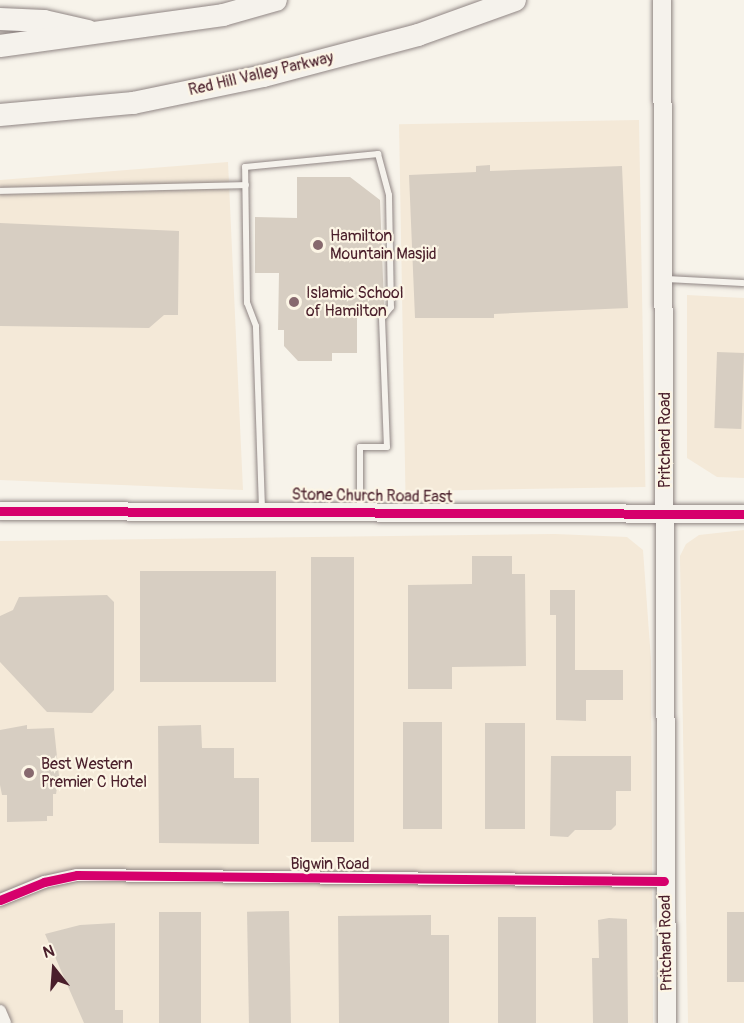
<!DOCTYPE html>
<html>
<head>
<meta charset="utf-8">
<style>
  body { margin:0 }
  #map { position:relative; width:744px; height:1023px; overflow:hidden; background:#f7f3ea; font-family:Pangolin,sans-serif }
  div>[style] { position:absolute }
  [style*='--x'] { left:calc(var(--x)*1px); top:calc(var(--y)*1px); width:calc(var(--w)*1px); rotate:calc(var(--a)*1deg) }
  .built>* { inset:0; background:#f4e9d8; transform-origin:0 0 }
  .building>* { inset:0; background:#d7cec2; transform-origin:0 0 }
  .roads { filter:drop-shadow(0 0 2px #908684) drop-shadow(0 0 2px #908684) }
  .lane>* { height:6px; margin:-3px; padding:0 3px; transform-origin:3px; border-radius:3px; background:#f5f2ec }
  .street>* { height:12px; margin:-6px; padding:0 6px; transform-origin:6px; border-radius:6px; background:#f5f2ec }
  .secondary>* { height:18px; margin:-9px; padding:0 9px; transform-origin:9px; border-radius:9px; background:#f5f2ec }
  .highway>* { height:22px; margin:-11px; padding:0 11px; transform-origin:11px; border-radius:11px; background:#f5f2ec }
  .cycleway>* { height:9px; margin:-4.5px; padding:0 4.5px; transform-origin:4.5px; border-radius:4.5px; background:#d6006c }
  .dots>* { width:16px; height:16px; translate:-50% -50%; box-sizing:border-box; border:3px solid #fcf5e5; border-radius:50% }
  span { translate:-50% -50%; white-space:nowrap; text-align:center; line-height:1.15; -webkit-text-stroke:4.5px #fcf5e5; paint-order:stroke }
  .street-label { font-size:16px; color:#4a1f2b }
  .poi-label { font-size:16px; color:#4a1f2b }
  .left { translate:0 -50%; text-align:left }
  .north { position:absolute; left:24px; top:939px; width:60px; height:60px; -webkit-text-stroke:4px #fcf5e5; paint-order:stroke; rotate:343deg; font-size:16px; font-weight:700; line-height:24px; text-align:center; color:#4a1f2b }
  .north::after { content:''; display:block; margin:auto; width:21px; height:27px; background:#4a1f2b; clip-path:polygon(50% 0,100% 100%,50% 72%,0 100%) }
</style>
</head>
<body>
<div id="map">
  <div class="built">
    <div style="left:639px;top:120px;width:367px;height:240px;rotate:89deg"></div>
    <div style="clip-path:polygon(228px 162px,243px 490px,0 480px,0 180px)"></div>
    <div style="clip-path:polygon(687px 295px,744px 298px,744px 478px,717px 477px,687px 458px)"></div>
    <div style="clip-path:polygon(744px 530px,744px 1023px,688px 1023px,680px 556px,686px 544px,699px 535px)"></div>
    <div style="clip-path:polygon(555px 534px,627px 537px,643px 550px,651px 660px,653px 1023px,0 1023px,0 541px)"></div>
  </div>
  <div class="building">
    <div style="clip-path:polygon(490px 165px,490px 171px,622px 166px,628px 308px,494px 314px,494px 318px,415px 318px,409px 175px,476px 172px,476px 166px)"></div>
    <div style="clip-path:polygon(297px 177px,350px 177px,380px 200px,384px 306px,357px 307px,357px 353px,332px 353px,332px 361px,298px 361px,284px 346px,284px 330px,278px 330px,279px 273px,255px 273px,255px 217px,297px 218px)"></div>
    <div style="clip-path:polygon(0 223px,179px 231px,178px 315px,164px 315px,149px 328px,0 326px)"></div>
    <div style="left:717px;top:352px;width:27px;height:76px;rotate:2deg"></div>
    <div style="clip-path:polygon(472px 556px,512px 556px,512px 574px,525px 574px,526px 666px,452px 667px,452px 689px,408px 689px,408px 585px,472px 584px)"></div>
    <div style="left:311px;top:557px;width:43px;height:285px"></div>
    <div style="left:140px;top:571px;width:136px;height:111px"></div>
    <div style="clip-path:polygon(550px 590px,575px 590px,575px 670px,623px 670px,623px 700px,586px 700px,586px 721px,556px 720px,556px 615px,550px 615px)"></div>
    <div style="clip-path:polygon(107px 595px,114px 602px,114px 690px,92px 713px,47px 712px,0 662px,0 616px,13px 610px,19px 597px)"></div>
    <div style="left:403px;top:722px;width:39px;height:107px"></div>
    <div style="left:485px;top:723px;width:40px;height:106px"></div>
    <div style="clip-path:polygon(27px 725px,27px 729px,54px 728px,59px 776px,56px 794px,53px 794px,53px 816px,47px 816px,47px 821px,7px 822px,7px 795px,2px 795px,0 785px,0 730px)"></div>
    <div style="clip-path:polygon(201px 725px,202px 748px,234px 748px,234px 778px,259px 778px,259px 844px,159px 843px,158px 726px)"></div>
    <div style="clip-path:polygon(551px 756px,631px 756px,631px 791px,616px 791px,616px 825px,611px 830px,575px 830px,568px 837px,550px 836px)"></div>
    <div style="left:289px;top:911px;width:112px;height:42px;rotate:89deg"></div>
    <div style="left:159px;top:912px;width:42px;height:111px"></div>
    <div style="left:727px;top:912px;width:17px;height:70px"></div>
    <div style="clip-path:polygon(431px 915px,431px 935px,449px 935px,449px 1023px,339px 1023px,338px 916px)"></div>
    <div style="left:536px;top:917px;width:106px;height:38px;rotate:90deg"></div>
    <div style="clip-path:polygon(609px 918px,627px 919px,628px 1023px,593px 1023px,592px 958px,599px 958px,598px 920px)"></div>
    <div style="clip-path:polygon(115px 923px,115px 1010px,123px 1010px,123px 1023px,84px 1023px,45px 934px,80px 925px)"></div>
  </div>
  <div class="roads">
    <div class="lane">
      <div style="--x:0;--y:191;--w:246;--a:-1.4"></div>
      <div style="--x:665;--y:279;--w:79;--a:2.9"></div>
      <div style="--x:262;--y:509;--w:183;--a:-91.9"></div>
      <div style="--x:256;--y:326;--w:25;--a:-111"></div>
      <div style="--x:247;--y:303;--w:136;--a:-90.8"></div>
      <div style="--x:245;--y:167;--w:134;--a:-5.6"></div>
      <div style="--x:378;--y:154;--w:42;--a:75"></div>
      <div style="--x:389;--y:195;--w:112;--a:89"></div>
      <div style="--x:391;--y:307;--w:14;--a:129"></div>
      <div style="--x:382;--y:318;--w:129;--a:87.8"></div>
      <div style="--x:387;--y:447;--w:27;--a:180"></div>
      <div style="--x:360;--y:447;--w:64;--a:90"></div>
    </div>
    <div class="street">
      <div style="--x:0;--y:900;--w:48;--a:-22.2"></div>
      <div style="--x:44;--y:882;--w:34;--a:-12"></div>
      <div style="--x:77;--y:875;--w:587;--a:0.59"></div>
      <div style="--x:0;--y:1011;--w:13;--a:67"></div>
    </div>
    <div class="secondary">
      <div style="--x:662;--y:0;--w:1023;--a:89.72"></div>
      <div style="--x:0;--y:511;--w:744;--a:0.23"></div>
    </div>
    <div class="highway">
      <div style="--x:0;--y:19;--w:44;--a:2.6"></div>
      <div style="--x:44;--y:21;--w:45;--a:12.8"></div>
      <div style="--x:0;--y:46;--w:225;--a:-7.9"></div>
      <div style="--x:223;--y:15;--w:55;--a:-15.8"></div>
      <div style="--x:0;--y:115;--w:134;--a:-5.2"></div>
      <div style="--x:133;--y:103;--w:133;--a:-11.7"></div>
      <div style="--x:263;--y:76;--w:160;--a:-14.8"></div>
      <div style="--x:418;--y:35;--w:103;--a:-19.8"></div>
    </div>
  </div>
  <div class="cycleway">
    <div style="--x:0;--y:511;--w:744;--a:0.23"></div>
    <div style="--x:0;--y:900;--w:48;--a:-22.2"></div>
    <div style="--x:44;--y:882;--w:34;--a:-12"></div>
    <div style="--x:77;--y:875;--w:587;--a:0.59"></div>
  </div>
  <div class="dots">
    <div style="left:318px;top:245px;background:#87696e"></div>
    <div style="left:294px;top:302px;background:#87696e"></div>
    <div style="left:29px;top:773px;background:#87696e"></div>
  </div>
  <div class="street-label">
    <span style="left:261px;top:74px;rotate:-13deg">Red Hill Valley Parkway</span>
    <span style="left:665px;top:440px;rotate:-90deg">Pritchard Road</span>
    <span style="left:372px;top:496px;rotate:1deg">Stone Church Road East</span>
    <span style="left:330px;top:864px">Bigwin Road</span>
    <span style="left:666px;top:943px;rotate:-91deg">Pritchard Road</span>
  </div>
  <div class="poi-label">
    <span class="left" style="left:330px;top:245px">Hamilton<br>Mountain Masjid</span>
    <span class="left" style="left:306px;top:302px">Islamic School<br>of Hamilton</span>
    <span class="left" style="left:41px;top:773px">Best Western<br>Premier C Hotel</span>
  </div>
  <div class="north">N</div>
</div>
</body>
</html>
